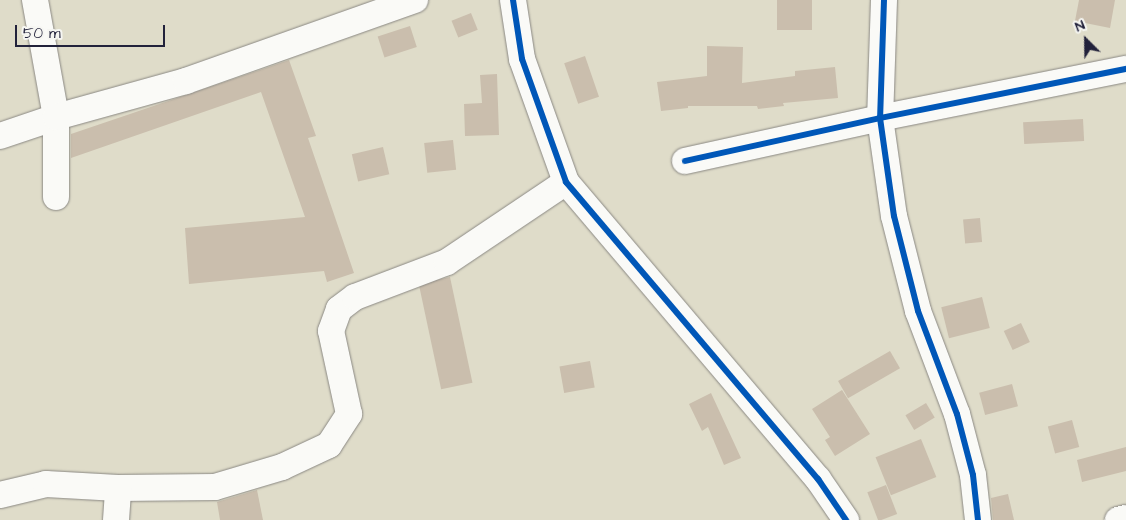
<!DOCTYPE html>
<html>
<head>
<meta charset="utf-8">
<style>
  body { margin:0 }
  #map { position:relative; width:1126px; height:520px; overflow:hidden; background:#dfdcc9; font-family:"Architects Daughter",sans-serif }
  div>[style] { position:absolute }
  [style*='--x'] { left:calc(var(--x)*1px); top:calc(var(--y)*1px); width:calc(var(--w)*1px); rotate:calc(var(--a)*1deg) }
  .building>* { inset:0; background:#cabead; transform-origin:0 0 }
  .roads { filter:drop-shadow(0 0 1px #8a8883) drop-shadow(0 0 1px #8a8883) }
  .minor>* { height:26px; margin:-13px; padding:0 13px; transform-origin:13px; border-radius:13px; background:#fafaf7 }
  .cycleway>* { height:6px; margin:-3px; padding:0 3px; transform-origin:3px; border-radius:3px; background:#0057b8 }
  span { translate:-50% -50%; white-space:nowrap; text-align:center; line-height:1.15; -webkit-text-stroke:4.5px #f6f6f2; paint-order:stroke }
  .north { position:absolute; left:1061px; top:15px; width:50px; height:50px; -webkit-text-stroke:4px #f6f6f2; paint-order:stroke; rotate:337deg; font-size:14px; font-weight:700; line-height:20px; text-align:center; color:#22223b }
  .north::after { content:''; display:block; margin:auto; width:18px; height:22px; background:#22223b; clip-path:polygon(50% 0,100% 100%,50% 72%,0 100%) }
  .scale { position:absolute; left:15px; top:25px; width:150px; height:22px; box-sizing:border-box; border:2px solid #22223b; border-top:0; padding-left:6px; font-size:15px; line-height:18px; white-space:nowrap; color:#22223b; -webkit-text-stroke:4px #f6f6f2; paint-order:stroke }
</style>
</head>
<body>
<div id="map">
  <div class="building">
    <div style="left:777px;top:0;width:35px;height:30px"></div>
    <div style="clip-path:polygon(1079px 0,1115px 0,1110px 28px,1075px 21px)"></div>
    <div style="left:471px;top:13px;width:18px;height:21px;rotate:68deg"></div>
    <div style="left:410px;top:26px;width:22px;height:34px;rotate:72deg"></div>
    <div style="clip-path:polygon(707px 46px,743px 47px,742px 83px,795px 76px,795px 71px,835px 67px,838px 98px,783px 103px,784px 106px,758px 109px,757px 106px,688px 106px,688px 108px,661px 111px,657px 82px,707px 76px)"></div>
    <div style="left:585px;top:56px;width:43px;height:22px;rotate:71deg"></div>
    <div style="clip-path:polygon(289px 60px,316px 136px,308px 138px,354px 273px,327px 282px,324px 271px,189px 284px,185px 228px,305px 217px,261px 92px,71px 158px,71px 134px)"></div>
    <div style="clip-path:polygon(497px 74px,499px 135px,465px 136px,464px 104px,482px 103px,480px 75px)"></div>
    <div style="left:1083px;top:119px;width:22px;height:60px;rotate:87deg"></div>
    <div style="left:453px;top:140px;width:30px;height:29px;rotate:84deg"></div>
    <div style="left:383px;top:147px;width:28px;height:32px;rotate:77deg"></div>
    <div style="left:980px;top:218px;width:24px;height:17px;rotate:85deg"></div>
    <div style="left:450px;top:277px;width:108px;height:32px;rotate:78deg"></div>
    <div style="left:982px;top:297px;width:32px;height:42px;rotate:76deg"></div>
    <div style="left:1021px;top:323px;width:21px;height:19px;rotate:65deg"></div>
    <div style="left:890px;top:351px;width:20px;height:60px;rotate:60deg"></div>
    <div style="left:590px;top:361px;width:27px;height:31px;rotate:80deg"></div>
    <div style="left:1012px;top:384px;width:23px;height:34px;rotate:75deg"></div>
    <div style="clip-path:polygon(842px 390px,870px 434px,835px 456px,825px 440px,830px 437px,812px 409px)"></div>
    <div style="clip-path:polygon(711px 393px,741px 458px,724px 465px,708px 427px,702px 431px,689px 404px)"></div>
    <div style="left:926px;top:403px;width:17px;height:24px;rotate:59deg"></div>
    <div style="left:1072px;top:420px;width:28px;height:25px;rotate:75deg"></div>
    <div style="left:921px;top:439px;width:41px;height:49px;rotate:68deg"></div>
    <div style="clip-path:polygon(1126px 447px,1126px 471px,1082px 482px,1077px 460px)"></div>
    <div style="left:886px;top:485px;width:31px;height:20px;rotate:69deg"></div>
    <div style="clip-path:polygon(257px 490px,263px 520px,220px 520px,217px 502px)"></div>
    <div style="clip-path:polygon(1008px 494px,1014px 520px,993px 520px,991px 498px)"></div>
  </div>
  <div class="roads">
    <div class="minor">
      <div style="--x:35;--y:0;--w:119;--a:79.8"></div>
      <div style="--x:56;--y:117;--w:80;--a:90"></div>
      <div style="--x:513;--y:0;--w:60;--a:81.3"></div>
      <div style="--x:522;--y:59;--w:131;--a:70.3"></div>
      <div style="--x:566;--y:182;--w:390;--a:49.7"></div>
      <div style="--x:818;--y:479;--w:50;--a:55.7"></div>
      <div style="--x:884;--y:0;--w:118;--a:91.9"></div>
      <div style="--x:880;--y:118;--w:99;--a:81.9"></div>
      <div style="--x:894;--y:216;--w:98;--a:75.8"></div>
      <div style="--x:918;--y:311;--w:110;--a:69.3"></div>
      <div style="--x:957;--y:414;--w:63;--a:75.3"></div>
      <div style="--x:973;--y:475;--w:45;--a:83.7"></div>
      <div style="--x:0;--y:136;--w:59;--a:-18.7"></div>
      <div style="--x:56;--y:117;--w:135;--a:-15.5"></div>
      <div style="--x:186;--y:81;--w:243;--a:-19.5"></div>
      <div style="--x:685;--y:161;--w:200;--a:-12.4"></div>
      <div style="--x:880;--y:118;--w:251;--a:-11.3"></div>
      <div style="--x:0;--y:495;--w:47;--a:-13.4"></div>
      <div style="--x:46;--y:484;--w:72;--a:3.2"></div>
      <div style="--x:118;--y:488;--w:97;--a:-0.6"></div>
      <div style="--x:215;--y:487;--w:70;--a:-16.6"></div>
      <div style="--x:282;--y:467;--w:52;--a:-25.1"></div>
      <div style="--x:329;--y:445;--w:37;--a:-57"></div>
      <div style="--x:349;--y:414;--w:85;--a:-102.2"></div>
      <div style="--x:331;--y:331;--w:23;--a:-70"></div>
      <div style="--x:339;--y:309;--w:20;--a:-37"></div>
      <div style="--x:355;--y:297;--w:98;--a:-20.8"></div>
      <div style="--x:447;--y:262;--w:143;--a:-33.9"></div>
      <div style="--x:116;--y:520;--w:32;--a:-86"></div>
      <div style="--x:1118;--y:520;--w:8;--a:-14"></div>
    </div>
  </div>
  <div class="cycleway">
    <div style="--x:513;--y:0;--w:60;--a:81.3"></div>
    <div style="--x:522;--y:59;--w:131;--a:70.3"></div>
    <div style="--x:566;--y:182;--w:390;--a:49.7"></div>
    <div style="--x:818;--y:479;--w:50;--a:55.7"></div>
    <div style="--x:884;--y:0;--w:118;--a:91.9"></div>
    <div style="--x:880;--y:118;--w:99;--a:81.9"></div>
    <div style="--x:894;--y:216;--w:98;--a:75.8"></div>
    <div style="--x:918;--y:311;--w:110;--a:69.3"></div>
    <div style="--x:957;--y:414;--w:63;--a:75.3"></div>
    <div style="--x:973;--y:475;--w:45;--a:83.7"></div>
    <div style="--x:685;--y:161;--w:200;--a:-12.4"></div>
    <div style="--x:880;--y:118;--w:251;--a:-11.3"></div>
  </div>
  <div class="north">N</div>
  <div class="scale">50 m</div>
</div>
</body>
</html>
